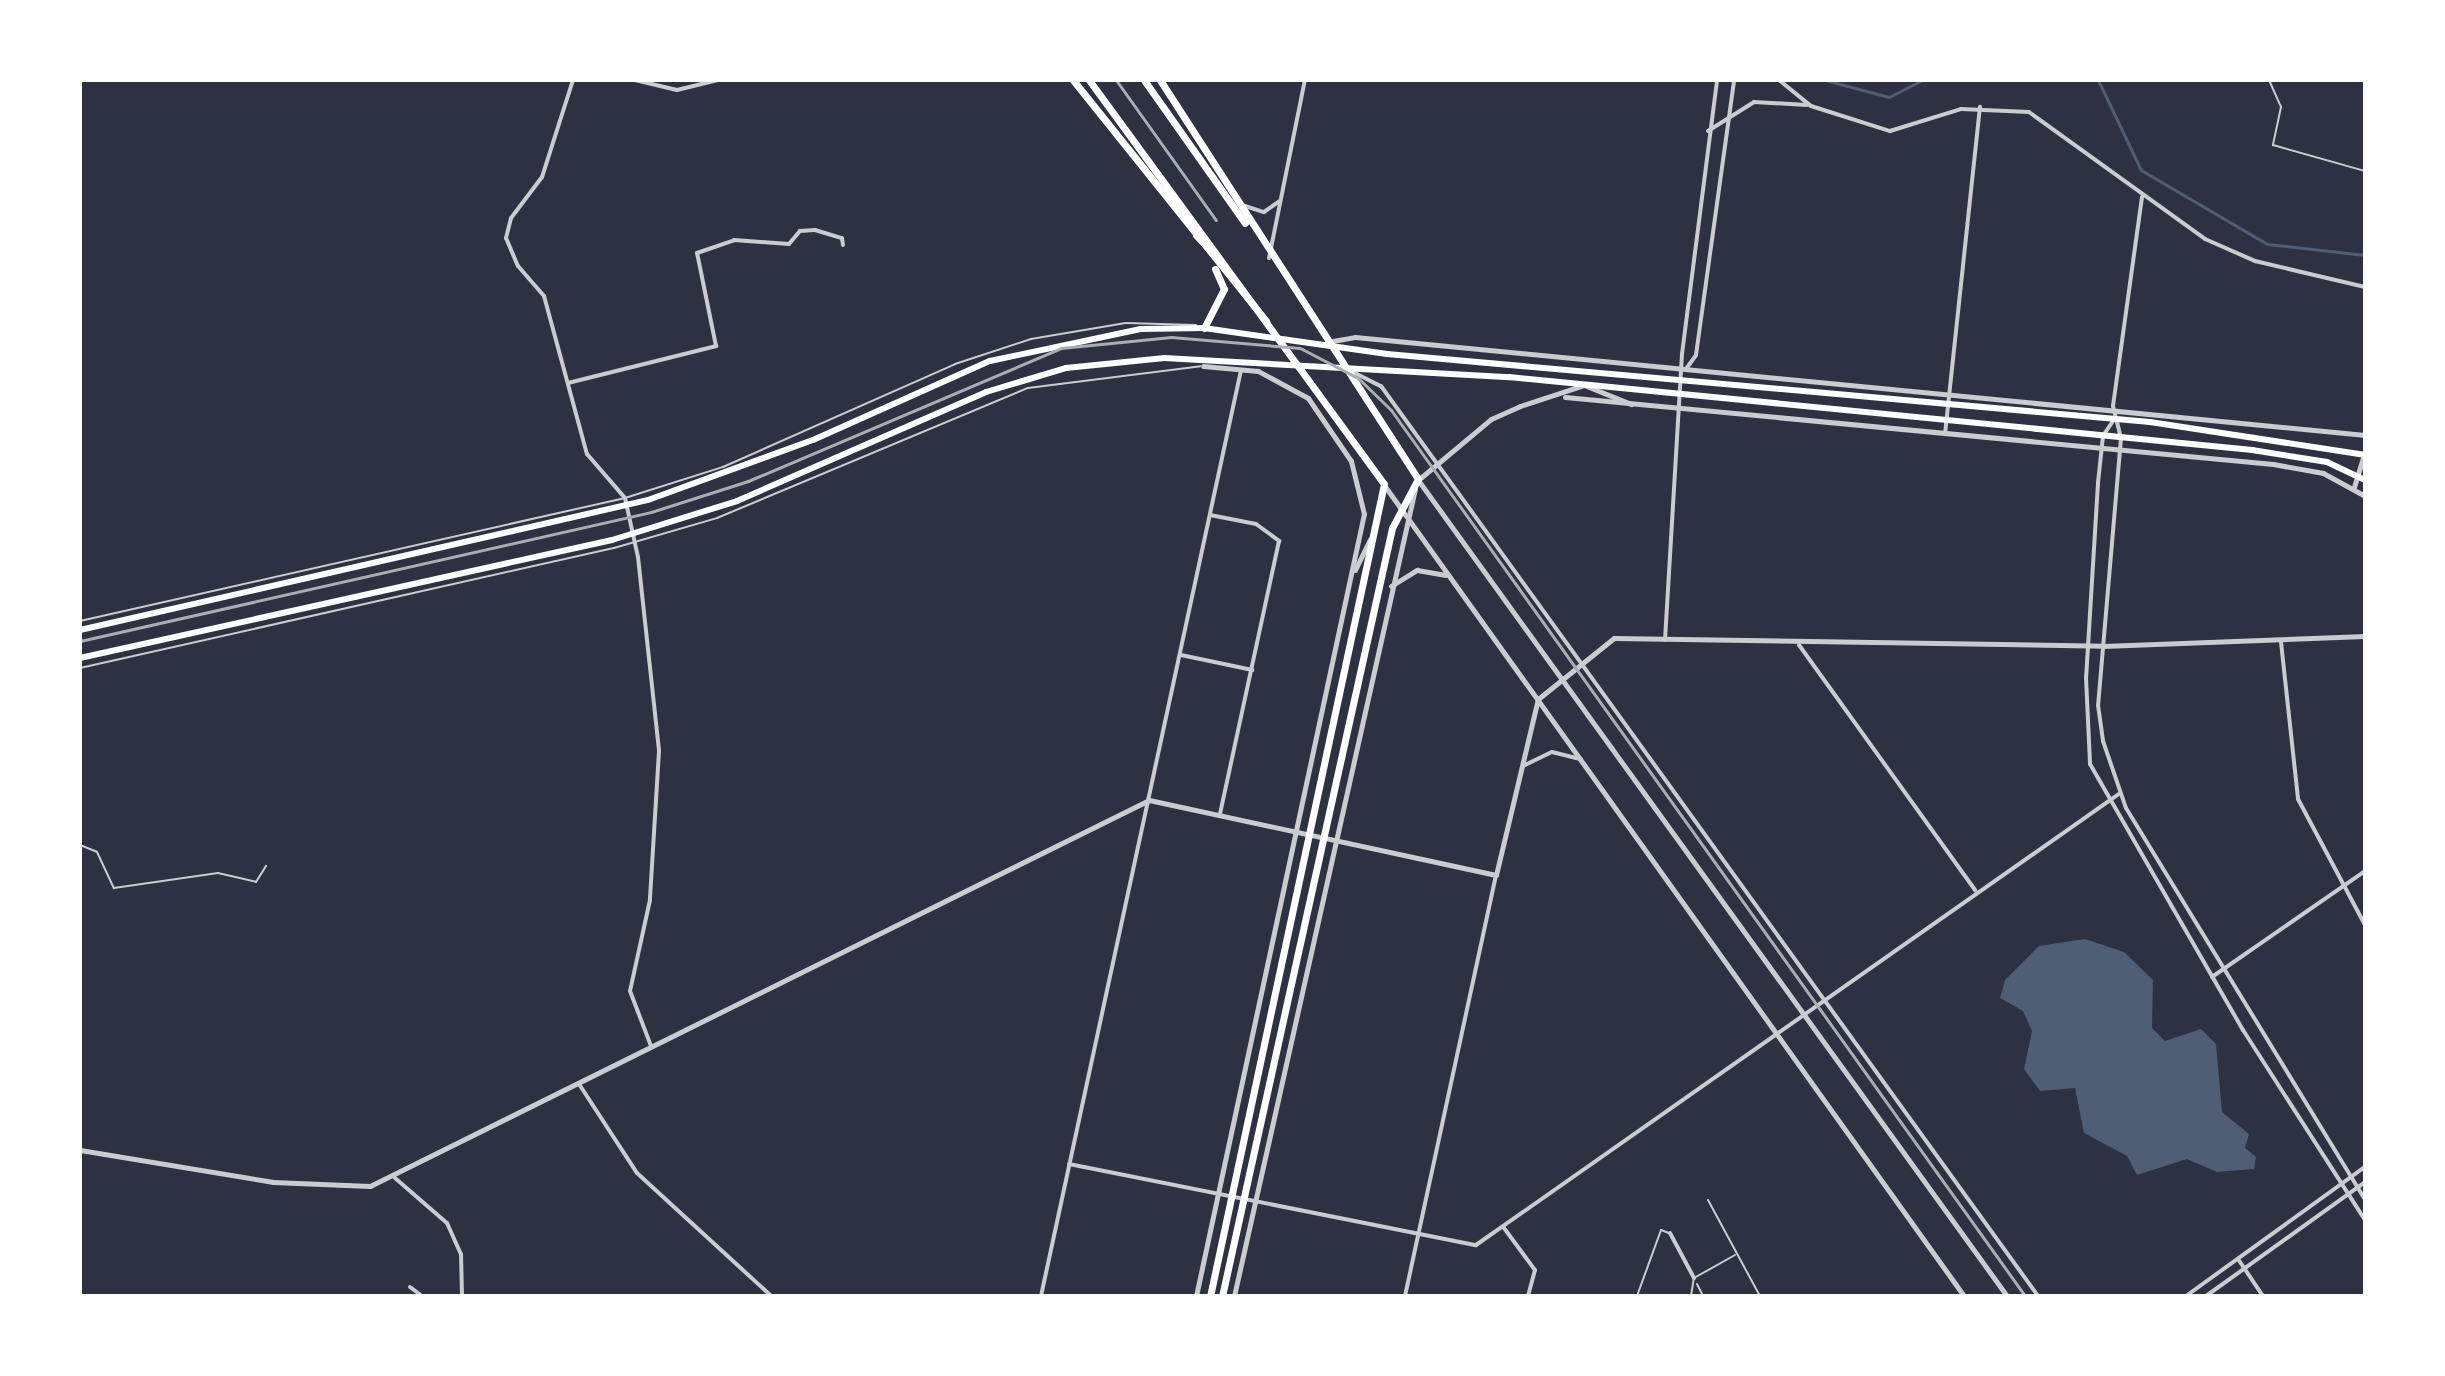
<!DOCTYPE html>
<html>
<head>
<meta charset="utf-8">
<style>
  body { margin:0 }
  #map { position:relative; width:2445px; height:1376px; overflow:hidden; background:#2d3142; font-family:"Fira Sans Condensed",sans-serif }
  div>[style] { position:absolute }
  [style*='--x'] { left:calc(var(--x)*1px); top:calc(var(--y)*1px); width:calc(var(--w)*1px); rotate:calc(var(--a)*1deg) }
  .water>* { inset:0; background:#4f5d75 }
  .stream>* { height:3px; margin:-1.5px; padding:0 1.5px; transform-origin:1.5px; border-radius:1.5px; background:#4f5d75 }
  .service>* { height:2px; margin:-1px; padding:0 1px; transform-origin:1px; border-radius:1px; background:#caccd0 }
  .minor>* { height:4px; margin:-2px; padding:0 2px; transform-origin:2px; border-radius:2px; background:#caccd0 }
  .tertiary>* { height:5px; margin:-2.5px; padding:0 2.5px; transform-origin:2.5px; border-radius:2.5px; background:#caccd0 }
  .secondary>* { height:6px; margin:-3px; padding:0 3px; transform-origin:3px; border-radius:3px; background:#fff }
  .primary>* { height:7px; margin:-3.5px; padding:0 3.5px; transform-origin:3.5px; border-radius:3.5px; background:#fff }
  .rail>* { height:3px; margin:-1.5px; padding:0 1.5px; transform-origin:1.5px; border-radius:1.5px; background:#abadb3 }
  span { translate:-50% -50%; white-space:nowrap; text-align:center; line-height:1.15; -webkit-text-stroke:6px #fff; paint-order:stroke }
  .frame { position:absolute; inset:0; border:82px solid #fff; pointer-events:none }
</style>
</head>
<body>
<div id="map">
  <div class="water">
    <div style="clip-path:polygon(2085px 939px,2124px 952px,2153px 980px,2152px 1028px,2165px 1041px,2201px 1029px,2216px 1044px,2222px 1112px,2249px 1134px,2245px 1148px,2256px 1157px,2254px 1169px,2217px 1172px,2187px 1159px,2137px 1175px,2127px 1156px,2084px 1133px,2075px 1088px,2040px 1091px,2024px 1069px,2032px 1031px,2023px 1011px,2000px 998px,2005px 980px,2039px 946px)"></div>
  </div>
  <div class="stream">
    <div style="--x:1825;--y:80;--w:66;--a:14.9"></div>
    <div style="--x:1889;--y:97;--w:38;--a:-27"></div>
    <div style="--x:2098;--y:80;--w:100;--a:64.5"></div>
    <div style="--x:2141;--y:170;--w:146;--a:30.4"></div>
    <div style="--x:2267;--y:244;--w:99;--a:6.4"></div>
  </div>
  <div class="service">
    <div style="--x:2269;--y:80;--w:30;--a:66"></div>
    <div style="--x:2281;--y:107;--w:39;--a:102"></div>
    <div style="--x:2273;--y:145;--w:96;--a:15.8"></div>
    <div style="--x:80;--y:621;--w:559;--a:-12.72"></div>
    <div style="--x:625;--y:498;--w:103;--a:-17.6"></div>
    <div style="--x:723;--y:467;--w:254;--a:-23.9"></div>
    <div style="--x:955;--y:364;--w:80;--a:-18.2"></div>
    <div style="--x:1031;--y:339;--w:96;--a:-9.6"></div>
    <div style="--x:1126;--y:323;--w:70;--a:1.6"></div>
    <div style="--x:80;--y:668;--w:547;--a:-12.67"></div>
    <div style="--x:614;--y:548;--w:107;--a:-16.2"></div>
    <div style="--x:717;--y:518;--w:337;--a:-22.7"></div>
    <div style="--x:1028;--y:388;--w:174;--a:-7.2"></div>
    <div style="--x:80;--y:845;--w:18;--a:22"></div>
    <div style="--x:97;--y:852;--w:40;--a:65"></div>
    <div style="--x:114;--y:888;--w:105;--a:-8.2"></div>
    <div style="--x:218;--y:873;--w:39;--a:13"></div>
    <div style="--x:256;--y:882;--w:19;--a:-58"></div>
    <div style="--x:1708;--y:1200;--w:109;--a:61.6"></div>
    <div style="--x:1697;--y:1284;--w:13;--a:63"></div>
    <div style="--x:1637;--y:1296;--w:70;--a:-70"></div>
    <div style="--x:1661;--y:1230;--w:9;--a:21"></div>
    <div style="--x:1691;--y:1296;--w:18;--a:-81"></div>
    <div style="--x:1694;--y:1278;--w:47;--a:-29.3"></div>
  </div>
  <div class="minor">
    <div style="--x:573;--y:80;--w:102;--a:107.7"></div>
    <div style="--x:542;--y:177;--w:51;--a:127.1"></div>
    <div style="--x:511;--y:218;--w:21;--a:104"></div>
    <div style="--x:506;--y:238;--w:30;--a:67"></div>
    <div style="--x:518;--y:266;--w:40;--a:49"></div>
    <div style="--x:544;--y:296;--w:164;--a:74.8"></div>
    <div style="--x:587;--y:454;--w:58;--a:49.2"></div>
    <div style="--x:625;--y:498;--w:60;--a:77.6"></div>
    <div style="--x:638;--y:557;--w:195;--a:83.8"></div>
    <div style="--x:659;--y:751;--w:149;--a:93.5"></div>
    <div style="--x:650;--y:900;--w:93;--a:102.4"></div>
    <div style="--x:630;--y:991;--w:59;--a:69.1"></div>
    <div style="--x:635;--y:80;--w:43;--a:13.4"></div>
    <div style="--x:677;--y:90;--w:42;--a:-13.7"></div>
    <div style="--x:1779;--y:80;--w:41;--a:39.1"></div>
    <div style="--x:1811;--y:106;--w:83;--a:17.6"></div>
    <div style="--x:1890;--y:131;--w:74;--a:-17.2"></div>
    <div style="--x:1961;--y:109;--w:68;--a:2.5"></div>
    <div style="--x:2029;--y:112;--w:217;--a:35.8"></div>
    <div style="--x:2205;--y:239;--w:55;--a:23.7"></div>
    <div style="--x:2255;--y:261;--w:113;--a:13.3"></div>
    <div style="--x:1708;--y:131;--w:54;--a:-32.2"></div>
    <div style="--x:1754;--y:102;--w:53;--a:3.2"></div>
    <div style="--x:2142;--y:197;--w:211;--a:97.9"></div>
    <div style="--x:2113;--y:406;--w:33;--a:76"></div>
    <div style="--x:2121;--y:438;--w:268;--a:94.9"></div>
    <div style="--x:2098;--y:705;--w:36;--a:82"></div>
    <div style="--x:2103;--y:741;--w:71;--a:71.1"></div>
    <div style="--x:2126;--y:808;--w:459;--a:58.6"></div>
    <div style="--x:1242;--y:205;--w:23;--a:18"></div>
    <div style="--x:1264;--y:212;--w:19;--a:-35"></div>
    <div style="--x:1269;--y:258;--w:182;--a:-78.6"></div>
    <div style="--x:1686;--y:369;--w:17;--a:-54"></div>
    <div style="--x:1696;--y:355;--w:278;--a:-82.1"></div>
    <div style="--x:1349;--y:370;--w:36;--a:27"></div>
    <div style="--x:1381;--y:386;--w:1122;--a:54.17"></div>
    <div style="--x:568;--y:383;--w:153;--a:-14"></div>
    <div style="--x:716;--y:346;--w:95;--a:-101.5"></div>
    <div style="--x:697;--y:253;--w:39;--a:-19"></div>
    <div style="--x:734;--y:240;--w:55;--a:4.2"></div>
    <div style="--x:789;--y:244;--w:17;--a:-50"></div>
    <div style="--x:800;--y:231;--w:15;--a:-4"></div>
    <div style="--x:815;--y:230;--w:28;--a:17"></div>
    <div style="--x:842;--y:238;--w:7;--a:82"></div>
    <div style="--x:2113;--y:421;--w:18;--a:124"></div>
    <div style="--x:2103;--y:436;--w:47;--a:96.1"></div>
    <div style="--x:2098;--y:483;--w:195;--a:93.5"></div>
    <div style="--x:2086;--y:678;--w:86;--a:87.3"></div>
    <div style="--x:2090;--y:764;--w:307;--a:60.1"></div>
    <div style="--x:2243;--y:1030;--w:226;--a:57.3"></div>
    <div style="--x:1945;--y:434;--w:329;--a:-83.9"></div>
    <div style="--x:1210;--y:515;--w:47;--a:11.1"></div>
    <div style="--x:1256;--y:524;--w:29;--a:36"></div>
    <div style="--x:1279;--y:541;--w:280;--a:102.2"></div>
    <div style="--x:1665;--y:640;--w:287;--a:-86.6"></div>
    <div style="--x:1682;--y:354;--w:276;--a:-82.7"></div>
    <div style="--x:2281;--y:642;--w:158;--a:83.8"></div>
    <div style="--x:2298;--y:799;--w:143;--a:62"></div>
    <div style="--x:1799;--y:645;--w:302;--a:54.3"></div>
    <div style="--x:1181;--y:655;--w:73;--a:11.9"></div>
    <div style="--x:1523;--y:766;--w:32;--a:-26"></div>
    <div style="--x:1552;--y:752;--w:30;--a:14"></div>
    <div style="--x:2212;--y:977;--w:186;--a:-34.7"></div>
    <div style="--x:579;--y:1084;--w:106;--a:56.9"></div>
    <div style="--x:637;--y:1173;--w:182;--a:42.5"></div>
    <div style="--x:1069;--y:1164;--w:415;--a:11.3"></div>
    <div style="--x:1476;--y:1245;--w:785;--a:-35.05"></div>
    <div style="--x:395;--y:1178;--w:69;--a:40.9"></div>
    <div style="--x:447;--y:1223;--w:34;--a:66"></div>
    <div style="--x:461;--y:1254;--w:42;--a:88.6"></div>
    <div style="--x:1504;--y:1228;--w:52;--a:53.6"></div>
    <div style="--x:1535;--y:1270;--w:27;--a:105"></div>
    <div style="--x:1670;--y:1233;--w:51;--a:61.9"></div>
    <div style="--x:2238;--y:1259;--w:45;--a:56"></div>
    <div style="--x:410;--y:1287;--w:15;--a:37"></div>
    <div style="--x:1041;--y:1296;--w:947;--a:-77.81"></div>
    <div style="--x:1405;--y:1296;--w:431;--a:-77.8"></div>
    <div style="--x:2186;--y:1296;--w:221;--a:-35.8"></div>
    <div style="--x:2206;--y:1296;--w:196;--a:-35.6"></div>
  </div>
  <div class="tertiary">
    <div style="--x:1327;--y:342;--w:28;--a:-10"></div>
    <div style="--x:1355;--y:337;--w:1015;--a:5.54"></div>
    <div style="--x:1565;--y:397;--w:711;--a:5.41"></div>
    <div style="--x:2273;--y:464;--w:51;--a:10.2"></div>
    <div style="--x:2323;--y:473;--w:48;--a:28.7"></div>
    <div style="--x:1418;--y:480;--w:95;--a:-39.9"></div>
    <div style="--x:1491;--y:419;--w:32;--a:-24"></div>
    <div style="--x:1520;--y:406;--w:67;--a:-18.2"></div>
    <div style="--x:1584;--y:385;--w:51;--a:22"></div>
    <div style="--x:1418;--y:480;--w:1006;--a:54.18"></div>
    <div style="--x:1384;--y:485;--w:997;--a:54.43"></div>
    <div style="--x:2354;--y:487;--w:39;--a:-73"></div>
    <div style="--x:1355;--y:570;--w:34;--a:-64"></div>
    <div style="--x:1391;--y:586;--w:31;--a:-32"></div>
    <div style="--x:1417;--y:570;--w:29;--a:10"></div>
    <div style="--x:80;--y:1150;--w:196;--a:9.4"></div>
    <div style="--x:273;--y:1182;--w:97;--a:2.4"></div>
    <div style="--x:370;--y:1186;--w:869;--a:-26.36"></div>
    <div style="--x:1149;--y:800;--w:355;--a:12.2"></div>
    <div style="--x:1496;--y:875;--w:181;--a:-76.6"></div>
    <div style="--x:1538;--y:699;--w:97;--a:-38.8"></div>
    <div style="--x:1614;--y:638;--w:489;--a:0.9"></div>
    <div style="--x:2103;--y:646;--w:262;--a:-2.2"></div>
    <div style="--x:1196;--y:1296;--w:800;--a:-77.88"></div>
    <div style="--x:1364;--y:514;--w:55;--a:-103.8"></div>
    <div style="--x:1351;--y:461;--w:76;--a:-124.3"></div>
    <div style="--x:1308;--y:398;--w:57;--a:-151.6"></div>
    <div style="--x:1258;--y:371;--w:55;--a:-174.8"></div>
    <div style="--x:1234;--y:1296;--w:827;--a:-77.36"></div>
  </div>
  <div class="secondary">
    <div style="--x:80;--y:630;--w:583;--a:-12.89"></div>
    <div style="--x:648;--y:500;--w:176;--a:-20"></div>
    <div style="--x:813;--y:440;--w:194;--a:-24.1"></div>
    <div style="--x:990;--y:361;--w:154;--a:-12"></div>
    <div style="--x:1141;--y:329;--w:63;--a:-0.9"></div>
    <div style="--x:1204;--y:328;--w:185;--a:8.1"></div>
    <div style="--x:1387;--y:354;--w:766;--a:5.09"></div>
    <div style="--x:2150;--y:422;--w:218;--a:8.7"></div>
    <div style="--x:80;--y:658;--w:545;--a:-12.51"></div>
    <div style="--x:612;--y:540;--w:131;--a:-17.3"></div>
    <div style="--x:737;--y:501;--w:272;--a:-23.6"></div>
    <div style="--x:986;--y:392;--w:84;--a:-16.7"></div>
    <div style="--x:1066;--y:368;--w:99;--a:-5.8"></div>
    <div style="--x:1164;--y:358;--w:346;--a:3.2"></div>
    <div style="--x:1509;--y:377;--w:747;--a:5.61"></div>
    <div style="--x:2252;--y:450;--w:76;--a:9.1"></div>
    <div style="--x:2327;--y:462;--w:42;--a:25.3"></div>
  </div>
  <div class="primary">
    <div style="--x:1073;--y:80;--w:309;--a:51.3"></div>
    <div style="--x:1089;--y:80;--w:500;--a:53.86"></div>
    <div style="--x:1384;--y:484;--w:830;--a:102.09"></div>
    <div style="--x:1144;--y:80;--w:175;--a:54.8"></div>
    <div style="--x:1160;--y:80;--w:475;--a:57.1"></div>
    <div style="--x:1418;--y:479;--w:55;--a:118"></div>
    <div style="--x:1392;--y:528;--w:787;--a:102.48"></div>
    <div style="--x:1196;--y:235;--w:28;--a:46"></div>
    <div style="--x:1204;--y:328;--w:44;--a:-62.9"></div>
    <div style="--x:1224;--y:289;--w:22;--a:-114"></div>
  </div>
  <div class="rail">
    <div style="--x:1116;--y:80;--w:172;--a:54.5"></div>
    <div style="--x:80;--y:641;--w:585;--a:-12.73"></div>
    <div style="--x:651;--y:512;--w:102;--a:-17.7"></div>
    <div style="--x:748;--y:481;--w:340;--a:-23"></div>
    <div style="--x:1061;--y:348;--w:111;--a:-5.7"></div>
    <div style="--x:1171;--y:337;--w:129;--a:4.9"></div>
    <div style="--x:1300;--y:348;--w:65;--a:27.3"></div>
    <div style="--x:1358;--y:378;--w:46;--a:44.1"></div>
    <div style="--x:1391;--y:410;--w:1089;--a:54.41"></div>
  </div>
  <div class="frame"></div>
</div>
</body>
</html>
